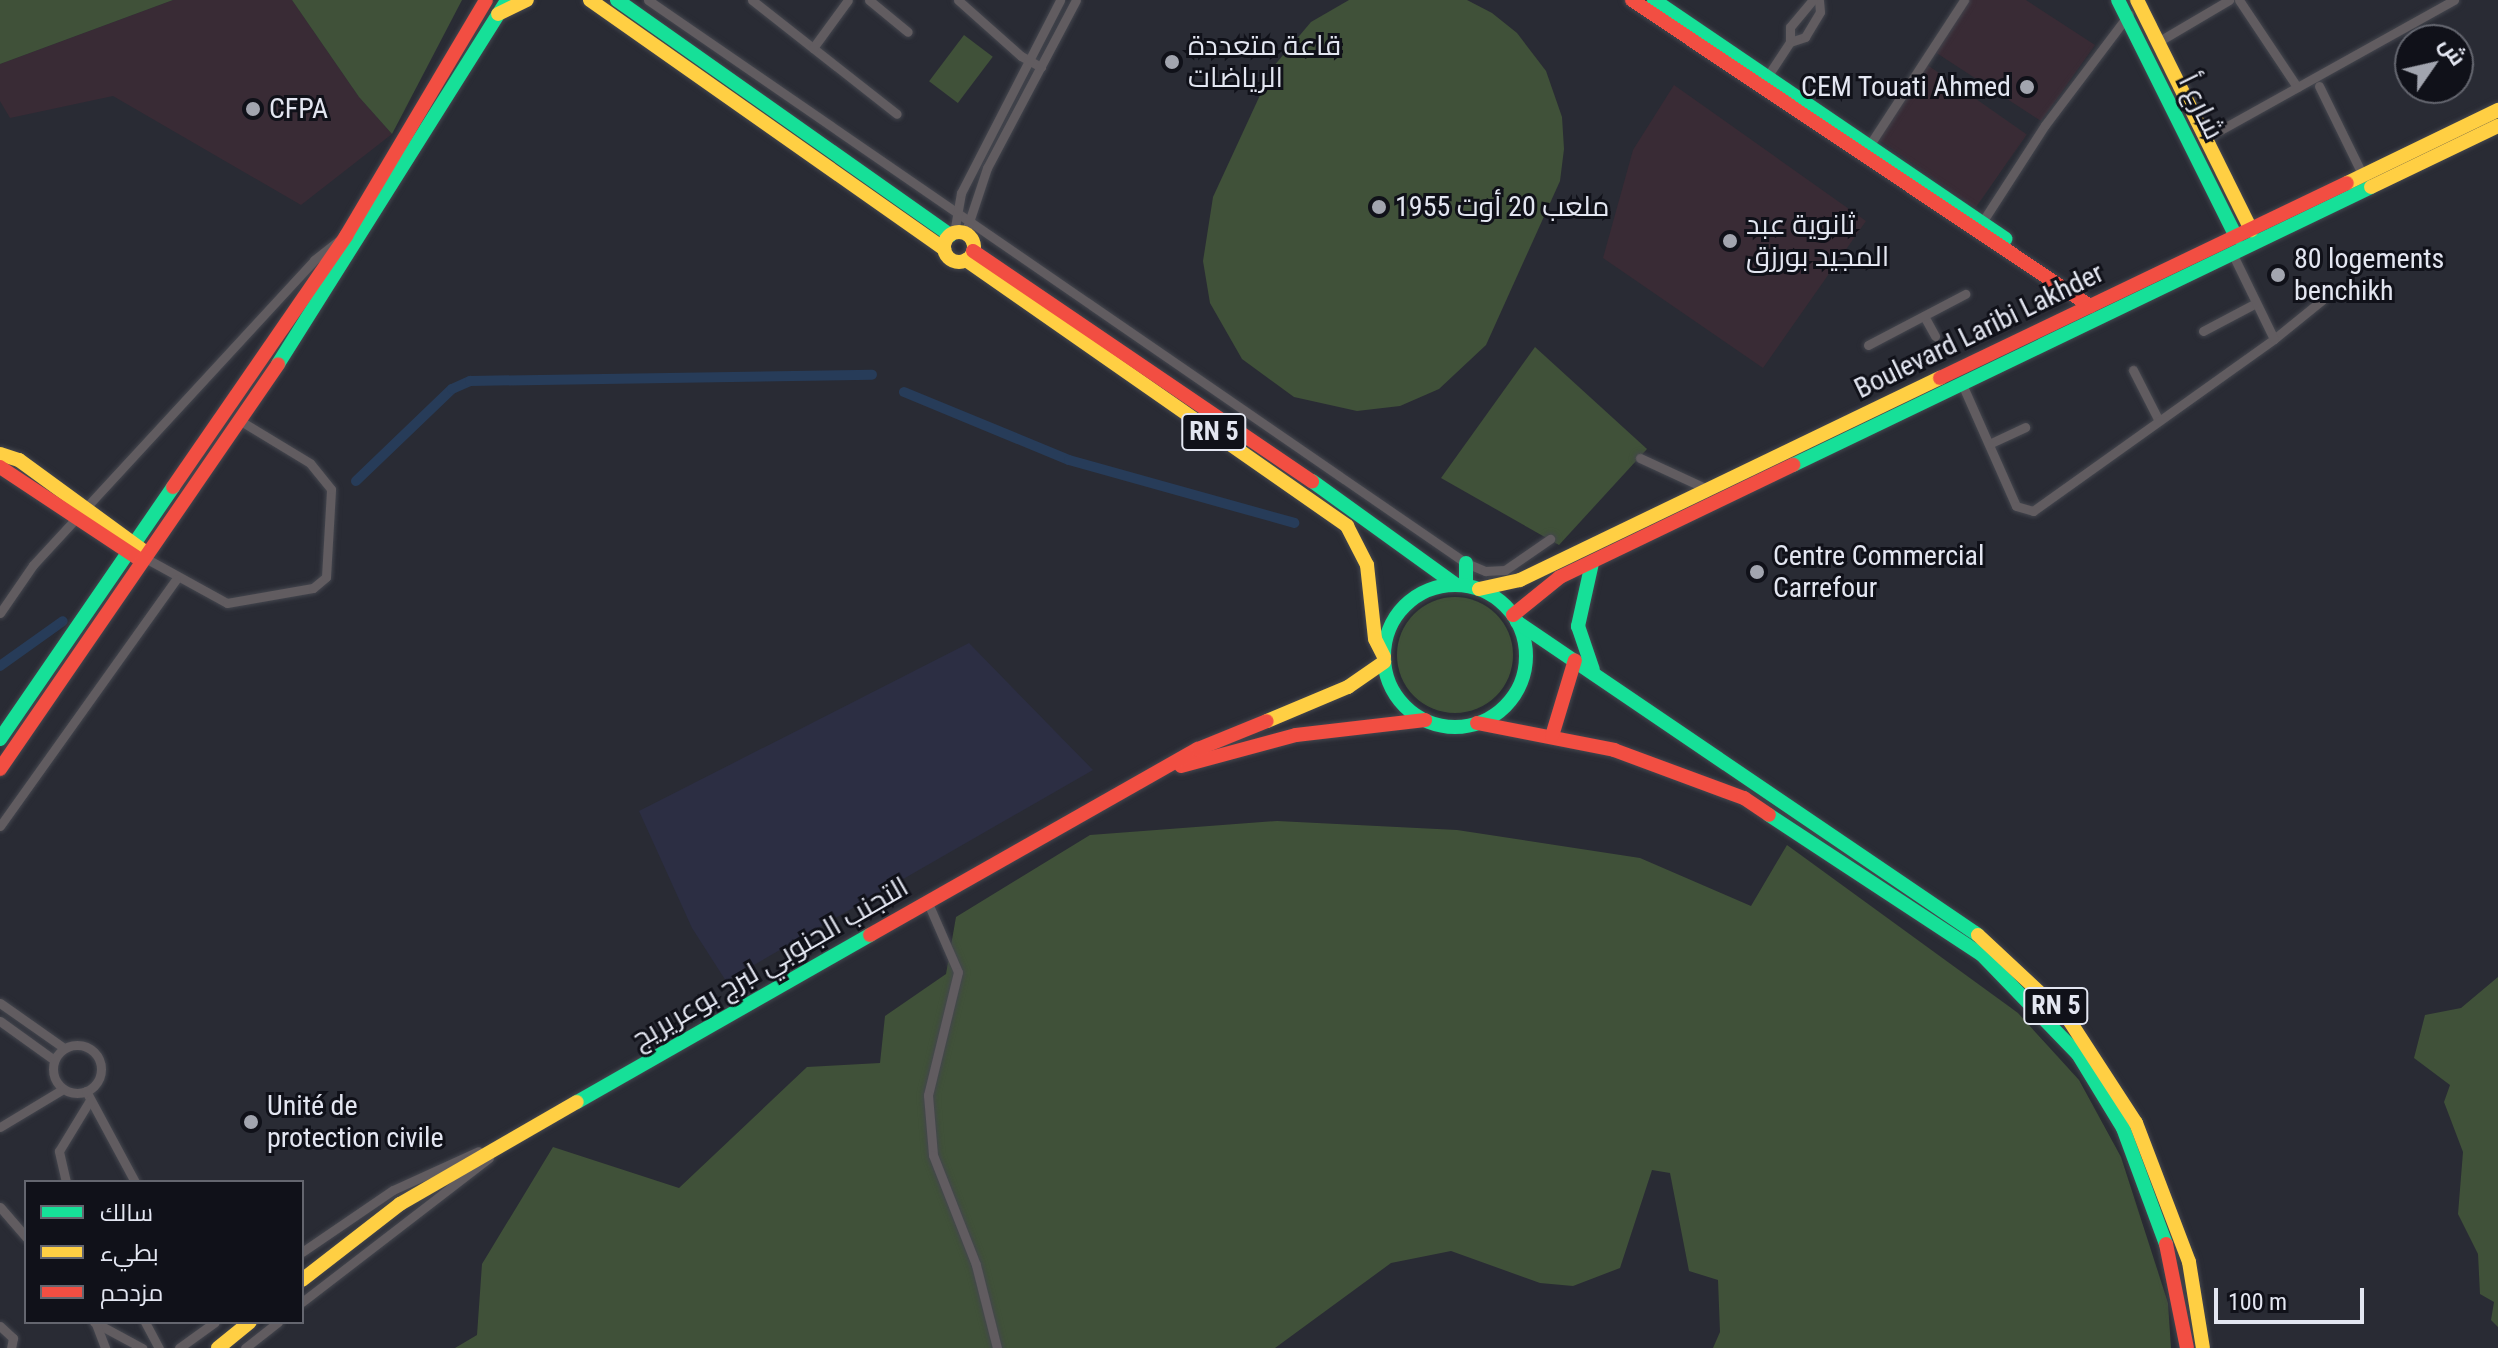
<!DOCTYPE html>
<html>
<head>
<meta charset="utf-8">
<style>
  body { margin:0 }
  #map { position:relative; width:2498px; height:1348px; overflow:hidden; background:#292b34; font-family:"Roboto Condensed",Cairo,sans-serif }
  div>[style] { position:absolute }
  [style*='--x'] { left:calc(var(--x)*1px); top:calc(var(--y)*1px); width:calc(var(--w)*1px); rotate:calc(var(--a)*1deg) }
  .built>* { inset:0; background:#2c2e43 }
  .education>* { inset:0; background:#392b35; transform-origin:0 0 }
  .green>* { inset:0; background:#405139; transform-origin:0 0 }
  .round { border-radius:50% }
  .canal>* { height:10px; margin:-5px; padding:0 5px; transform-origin:5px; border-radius:5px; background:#273c59 }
  .roads { filter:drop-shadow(0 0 2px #44464e) drop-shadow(0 0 2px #44464e) }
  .street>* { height:9px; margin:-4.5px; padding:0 4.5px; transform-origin:4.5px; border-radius:4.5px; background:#615c60 }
  .street>.ring { margin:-4.5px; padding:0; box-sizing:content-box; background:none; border:9px solid #615c60; border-radius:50% }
  .fast>* { height:14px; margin:-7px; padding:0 7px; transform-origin:7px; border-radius:7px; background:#16e098 }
  .fast>.ring { margin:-7px; padding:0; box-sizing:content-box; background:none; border:14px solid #16e098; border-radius:50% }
  .slow>* { height:14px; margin:-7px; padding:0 7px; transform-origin:7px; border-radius:7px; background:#ffcf43 }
  .slow>.ring { margin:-7px; padding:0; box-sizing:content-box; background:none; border:14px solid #ffcf43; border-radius:50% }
  .jam>* { height:14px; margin:-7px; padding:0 7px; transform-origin:7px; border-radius:7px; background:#f24e42 }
  .dots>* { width:22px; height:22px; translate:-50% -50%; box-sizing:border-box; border:4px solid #101119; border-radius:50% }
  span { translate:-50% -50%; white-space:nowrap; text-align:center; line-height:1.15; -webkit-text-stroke:6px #101119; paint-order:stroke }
  .shield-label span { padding:2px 6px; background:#101119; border:2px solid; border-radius:6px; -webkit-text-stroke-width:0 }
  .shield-label { font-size:26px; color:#e3e6f1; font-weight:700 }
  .poi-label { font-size:28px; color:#e3e6f1 }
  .left { translate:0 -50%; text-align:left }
  .right { translate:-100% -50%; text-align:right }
  .street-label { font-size:28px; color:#e3e6f1 }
  .legend { position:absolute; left:24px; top:1180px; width:280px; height:144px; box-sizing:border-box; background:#101119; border:2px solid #64666f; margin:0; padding:10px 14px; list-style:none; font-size:24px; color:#e3e6f1 }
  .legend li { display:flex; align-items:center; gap:16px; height:40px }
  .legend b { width:40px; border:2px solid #64666f }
  .north { position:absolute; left:2394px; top:24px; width:80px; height:80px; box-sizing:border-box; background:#101119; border:2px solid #64666f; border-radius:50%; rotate:56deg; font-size:22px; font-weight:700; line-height:32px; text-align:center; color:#e3e6f1 }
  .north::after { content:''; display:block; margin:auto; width:28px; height:36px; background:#a2a5af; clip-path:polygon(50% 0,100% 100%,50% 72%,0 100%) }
  .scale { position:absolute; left:2214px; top:1288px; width:150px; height:36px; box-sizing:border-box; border:4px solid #e3e6f1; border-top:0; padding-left:10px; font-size:24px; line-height:28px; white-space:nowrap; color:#e3e6f1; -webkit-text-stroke:6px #101119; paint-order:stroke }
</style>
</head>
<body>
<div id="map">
  <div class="built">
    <div style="clip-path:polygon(969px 643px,1093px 770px,726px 981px,692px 928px,639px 811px)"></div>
  </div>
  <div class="education">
    <div style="clip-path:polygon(173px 0,292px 0,359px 97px,392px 134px,301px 205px,113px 96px,10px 118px,0 101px,0 64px)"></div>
    <div style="clip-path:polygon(1967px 0,2026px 0,2095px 45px,2041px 121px,1935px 52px,1934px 45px)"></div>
    <div style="left:1926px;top:64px;width:123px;height:89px;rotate:35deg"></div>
    <div style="clip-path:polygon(1674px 85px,1866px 221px,1763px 368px,1603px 258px,1633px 150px)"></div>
  </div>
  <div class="green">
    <div style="clip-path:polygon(0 0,173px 0,0 64px)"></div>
    <div style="clip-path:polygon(292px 0,462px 0,392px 134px,359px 97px)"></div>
    <div style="clip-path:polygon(1349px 0,1467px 0,1492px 13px,1517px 33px,1546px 71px,1562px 117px,1564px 149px,1560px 181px,1486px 345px,1439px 389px,1400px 406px,1357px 411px,1294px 397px,1242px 359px,1210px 303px,1203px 261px,1213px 197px,1273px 67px,1311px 22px)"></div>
    <div style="left:964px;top:35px;width:36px;height:58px;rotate:37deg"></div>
    <div style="clip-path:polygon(1535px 347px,1647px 449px,1559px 545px,1441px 478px)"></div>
    <div class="round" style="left:1397px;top:597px;width:116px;height:116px"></div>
    <div style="clip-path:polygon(1277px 821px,1457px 830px,1640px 858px,1751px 906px,1787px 845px,2018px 1013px,2079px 1080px,2121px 1157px,2168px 1303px,2171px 1348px,1713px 1348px,1720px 1332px,1718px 1280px,1689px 1271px,1670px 1173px,1652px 1170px,1620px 1268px,1573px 1286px,1540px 1283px,1451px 1251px,1391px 1263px,1275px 1348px,455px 1348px,477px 1335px,482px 1264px,553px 1147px,679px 1188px,807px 1067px,880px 1063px,885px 1016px,946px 974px,956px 917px,1090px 835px)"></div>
    <div style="clip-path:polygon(2498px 977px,2498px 1327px,2491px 1320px,2494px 1302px,2480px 1294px,2478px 1254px,2458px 1214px,2463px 1152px,2444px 1102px,2450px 1085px,2414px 1058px,2425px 1015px,2461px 1008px)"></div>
  </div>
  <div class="canal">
    <div style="--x:904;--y:392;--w:178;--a:22.4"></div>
    <div style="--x:1069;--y:460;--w:234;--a:15.6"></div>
    <div style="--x:356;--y:481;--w:133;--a:-43.8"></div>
    <div style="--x:452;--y:389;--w:20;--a:-24"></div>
    <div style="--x:470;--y:381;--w:402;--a:-0.9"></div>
    <div style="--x:0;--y:666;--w:77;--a:-35.5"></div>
  </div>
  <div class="roads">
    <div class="street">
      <div style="--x:648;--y:0;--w:993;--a:34.54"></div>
      <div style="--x:1466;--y:563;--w:21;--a:23"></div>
      <div style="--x:1485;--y:571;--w:20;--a:-3"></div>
      <div style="--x:1505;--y:570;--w:55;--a:-34.6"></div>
      <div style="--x:752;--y:0;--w:184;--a:38.2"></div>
      <div style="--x:869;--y:0;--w:50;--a:39.4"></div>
      <div style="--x:958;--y:0;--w:84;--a:41.6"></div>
      <div style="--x:1021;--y:56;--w:23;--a:29"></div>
      <div style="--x:2239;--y:0;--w:105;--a:56.3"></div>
      <div style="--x:1790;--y:42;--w:16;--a:-18"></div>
      <div style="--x:1805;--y:37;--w:29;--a:-59"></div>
      <div style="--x:1820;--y:12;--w:12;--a:-95"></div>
      <div style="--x:2156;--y:43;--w:85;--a:-30.5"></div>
      <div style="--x:813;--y:48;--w:59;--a:-53.9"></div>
      <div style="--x:1765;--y:80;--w:45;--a:-56.7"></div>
      <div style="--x:1790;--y:42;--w:15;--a:-90"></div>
      <div style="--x:1790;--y:27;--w:35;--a:-50"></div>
      <div style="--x:2319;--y:86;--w:100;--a:63.9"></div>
      <div style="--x:2206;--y:138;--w:284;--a:-29.1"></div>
      <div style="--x:1867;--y:149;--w:178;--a:-56.9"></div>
      <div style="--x:1979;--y:227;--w:121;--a:-57.1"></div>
      <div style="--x:2045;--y:125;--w:139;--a:-52.9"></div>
      <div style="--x:954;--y:233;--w:41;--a:-80.1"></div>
      <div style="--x:961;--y:193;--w:217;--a:-62.8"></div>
      <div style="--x:965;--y:234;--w:70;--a:-71.6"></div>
      <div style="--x:987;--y:168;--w:190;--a:-62.1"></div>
      <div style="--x:1924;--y:316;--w:23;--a:61"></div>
      <div style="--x:2203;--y:331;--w:60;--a:-27.8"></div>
      <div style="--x:2274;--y:339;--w:62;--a:-39.1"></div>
      <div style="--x:1868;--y:345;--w:110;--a:-27.7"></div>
      <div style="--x:2133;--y:370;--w:57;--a:63"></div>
      <div style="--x:1962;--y:384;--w:133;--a:66.1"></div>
      <div style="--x:2016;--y:506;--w:18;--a:16"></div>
      <div style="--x:2033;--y:511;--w:296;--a:-35.5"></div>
      <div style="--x:2274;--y:339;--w:93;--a:-116"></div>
      <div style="--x:1989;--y:444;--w:40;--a:-25"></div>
      <div style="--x:1640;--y:458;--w:74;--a:24.8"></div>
      <div style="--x:147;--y:559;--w:91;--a:28.8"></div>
      <div style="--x:227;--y:603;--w:87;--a:-9.9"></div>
      <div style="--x:313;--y:588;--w:17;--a:-40"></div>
      <div style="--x:326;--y:577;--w:88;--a:-86.7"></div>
      <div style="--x:331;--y:489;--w:33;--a:-129"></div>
      <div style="--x:310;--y:463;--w:83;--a:-148.8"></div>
      <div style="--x:0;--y:613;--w:58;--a:-55.5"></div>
      <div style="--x:33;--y:565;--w:415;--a:-47.3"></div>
      <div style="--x:314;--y:260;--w:31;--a:-38"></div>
      <div style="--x:0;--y:826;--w:303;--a:-54.5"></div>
      <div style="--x:928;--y:903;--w:75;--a:66.5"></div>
      <div style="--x:958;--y:972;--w:127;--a:103.7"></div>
      <div style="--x:928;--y:1095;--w:60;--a:85.2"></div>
      <div style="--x:933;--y:1155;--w:118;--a:68.6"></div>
      <div style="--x:976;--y:1265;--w:86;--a:75.8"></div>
      <div style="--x:0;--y:1003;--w:78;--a:35.1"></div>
      <div style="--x:0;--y:1021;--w:67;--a:35.8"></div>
      <div class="ring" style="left:53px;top:1045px;width:39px;height:39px"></div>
      <div style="--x:86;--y:1091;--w:103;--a:61.7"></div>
      <div style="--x:0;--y:1127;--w:74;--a:-31.1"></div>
      <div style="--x:66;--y:1182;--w:32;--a:-103"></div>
      <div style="--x:59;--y:1151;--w:60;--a:-58.7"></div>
      <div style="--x:0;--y:1207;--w:40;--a:49"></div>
      <div style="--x:302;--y:1252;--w:110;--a:-34.3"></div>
      <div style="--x:393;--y:1190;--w:94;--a:-24.4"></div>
      <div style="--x:302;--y:1302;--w:236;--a:-37.6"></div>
      <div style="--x:94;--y:1322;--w:55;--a:28.4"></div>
      <div style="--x:145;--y:1322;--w:30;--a:62"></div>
      <div style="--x:96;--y:1324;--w:26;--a:69"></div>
      <div style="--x:0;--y:1326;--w:18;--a:43"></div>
      <div style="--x:13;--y:1338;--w:10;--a:101"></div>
      <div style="--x:179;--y:1348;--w:44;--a:-35.8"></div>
      <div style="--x:245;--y:1348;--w:42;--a:-38.2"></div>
    </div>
    <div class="fast">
      <div style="--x:617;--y:0;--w:408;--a:35.2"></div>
      <div style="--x:1654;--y:0;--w:425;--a:34.2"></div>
      <div style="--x:2118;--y:0;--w:265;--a:63.5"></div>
      <div style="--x:278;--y:364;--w:430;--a:-57.8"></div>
      <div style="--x:1793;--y:465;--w:641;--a:-25.69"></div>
      <div style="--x:1312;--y:481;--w:176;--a:35.8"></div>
      <div style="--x:1466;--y:563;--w:22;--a:90"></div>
      <div style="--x:1592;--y:563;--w:65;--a:102.5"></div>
      <div style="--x:1578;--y:626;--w:46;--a:71.2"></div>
      <div class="ring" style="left:1384px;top:585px;width:128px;height:128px"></div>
      <div style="--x:1517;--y:622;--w:557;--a:34.17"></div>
      <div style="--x:0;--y:739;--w:306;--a:-55.5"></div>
      <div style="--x:1769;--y:815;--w:254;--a:33.3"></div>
      <div style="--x:1981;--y:954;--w:139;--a:45.9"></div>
      <div style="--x:2078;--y:1054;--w:87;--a:58.7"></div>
      <div style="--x:2123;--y:1128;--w:124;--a:69.7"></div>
      <div style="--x:577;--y:1102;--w:337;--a:-29.7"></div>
    </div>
    <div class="slow">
      <div style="--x:590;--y:0;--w:433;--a:35.1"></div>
      <div style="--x:2137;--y:0;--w:257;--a:63.6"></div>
      <div style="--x:498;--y:14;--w:32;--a:-26"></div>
      <div style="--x:2347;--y:183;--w:168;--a:-25.8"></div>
      <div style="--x:2371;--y:187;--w:141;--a:-25.7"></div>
      <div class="ring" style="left:944px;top:232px;width:16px;height:16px"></div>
      <div style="--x:966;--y:260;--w:465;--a:34.9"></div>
      <div style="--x:1347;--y:526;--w:44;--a:62.9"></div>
      <div style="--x:1367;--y:565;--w:74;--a:83.8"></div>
      <div style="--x:1375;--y:639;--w:20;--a:63"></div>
      <div style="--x:0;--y:454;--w:20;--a:18"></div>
      <div style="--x:19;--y:460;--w:155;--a:36.1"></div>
      <div style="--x:1479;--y:589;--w:42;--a:-12.4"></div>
      <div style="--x:1520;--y:580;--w:466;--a:-25.7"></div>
      <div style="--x:1267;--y:721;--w:88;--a:-22.8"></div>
      <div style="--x:1348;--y:687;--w:44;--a:-34.8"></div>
      <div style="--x:1978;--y:935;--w:125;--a:43"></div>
      <div style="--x:2069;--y:1020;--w:123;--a:57"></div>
      <div style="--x:2136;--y:1123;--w:149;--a:69.1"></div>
      <div style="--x:2189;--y:1262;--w:87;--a:80.8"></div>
      <div style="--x:302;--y:1280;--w:124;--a:-37.8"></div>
      <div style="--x:400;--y:1204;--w:204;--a:-30"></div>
      <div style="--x:218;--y:1348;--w:41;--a:-39.1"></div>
    </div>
    <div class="jam">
      <div style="--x:1632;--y:0;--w:551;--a:33.75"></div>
      <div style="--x:973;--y:251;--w:410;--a:34.2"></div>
      <div style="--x:1940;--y:378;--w:451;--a:-25.6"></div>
      <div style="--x:0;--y:467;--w:167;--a:33.5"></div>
      <div style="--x:173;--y:487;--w:305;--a:-55.4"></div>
      <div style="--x:346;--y:236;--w:274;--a:-59.3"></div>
      <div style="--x:1513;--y:615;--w:60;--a:-39"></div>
      <div style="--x:1560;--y:577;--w:259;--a:-25.7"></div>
      <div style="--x:1477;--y:723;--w:140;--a:11.1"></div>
      <div style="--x:1614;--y:750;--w:139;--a:20.3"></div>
      <div style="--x:1744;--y:798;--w:30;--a:34"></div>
      <div style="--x:1552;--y:736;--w:79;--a:-73.2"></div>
      <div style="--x:1181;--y:766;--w:119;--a:-15.1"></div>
      <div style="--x:1296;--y:735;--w:130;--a:-6.6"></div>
      <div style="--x:0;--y:769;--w:491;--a:-55.5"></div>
      <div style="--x:870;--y:935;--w:377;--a:-29.6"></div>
      <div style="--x:1198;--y:749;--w:74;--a:-22.1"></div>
      <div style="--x:2166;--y:1244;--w:106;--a:78.6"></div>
    </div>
  </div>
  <div class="dots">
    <div style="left:1172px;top:62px;background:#a2a5af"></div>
    <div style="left:2027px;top:87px;background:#a2a5af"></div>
    <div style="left:253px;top:109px;background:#a2a5af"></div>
    <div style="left:1379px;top:207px;background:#a2a5af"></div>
    <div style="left:1730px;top:241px;background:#a2a5af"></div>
    <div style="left:2278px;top:275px;background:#a2a5af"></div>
    <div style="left:1757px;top:572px;background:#a2a5af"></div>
    <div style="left:251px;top:1122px;background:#a2a5af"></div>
  </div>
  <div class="shield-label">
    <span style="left:1214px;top:432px">RN 5</span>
    <span style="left:2056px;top:1006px">RN 5</span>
  </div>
  <div class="poi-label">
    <span class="left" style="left:1188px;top:62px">قاعة متعددة<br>الرياضات</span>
    <span class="right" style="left:2011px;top:87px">CEM Touati Ahmed</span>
    <span class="left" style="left:269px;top:109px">CFPA</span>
    <span class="left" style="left:1395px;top:207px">ملعب 20 أوت 1955</span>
    <span class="left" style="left:1746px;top:241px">ثانوية عبد<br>المجيد بورزق</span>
    <span class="left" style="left:2294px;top:275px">80 logements<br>benchikh</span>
    <span class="left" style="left:1773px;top:572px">Centre Commercial<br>Carrefour</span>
    <span class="left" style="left:267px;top:1122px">Unité de<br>protection civile</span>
  </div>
  <div class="street-label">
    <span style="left:2201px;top:107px;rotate:64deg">شارع أ</span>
    <span style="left:1979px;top:331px;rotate:-26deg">Boulevard Laribi Lakhder</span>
    <span style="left:770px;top:963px;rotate:-30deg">التجنب الجنوبي لبرج بوعريريج</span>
  </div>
  <ul class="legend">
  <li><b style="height:10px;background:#16e098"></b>سالك</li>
  <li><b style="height:10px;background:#ffcf43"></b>بطيء</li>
  <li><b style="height:10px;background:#f24e42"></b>مزدحم</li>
  </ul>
  <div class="north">ش</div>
  <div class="scale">100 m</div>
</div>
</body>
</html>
